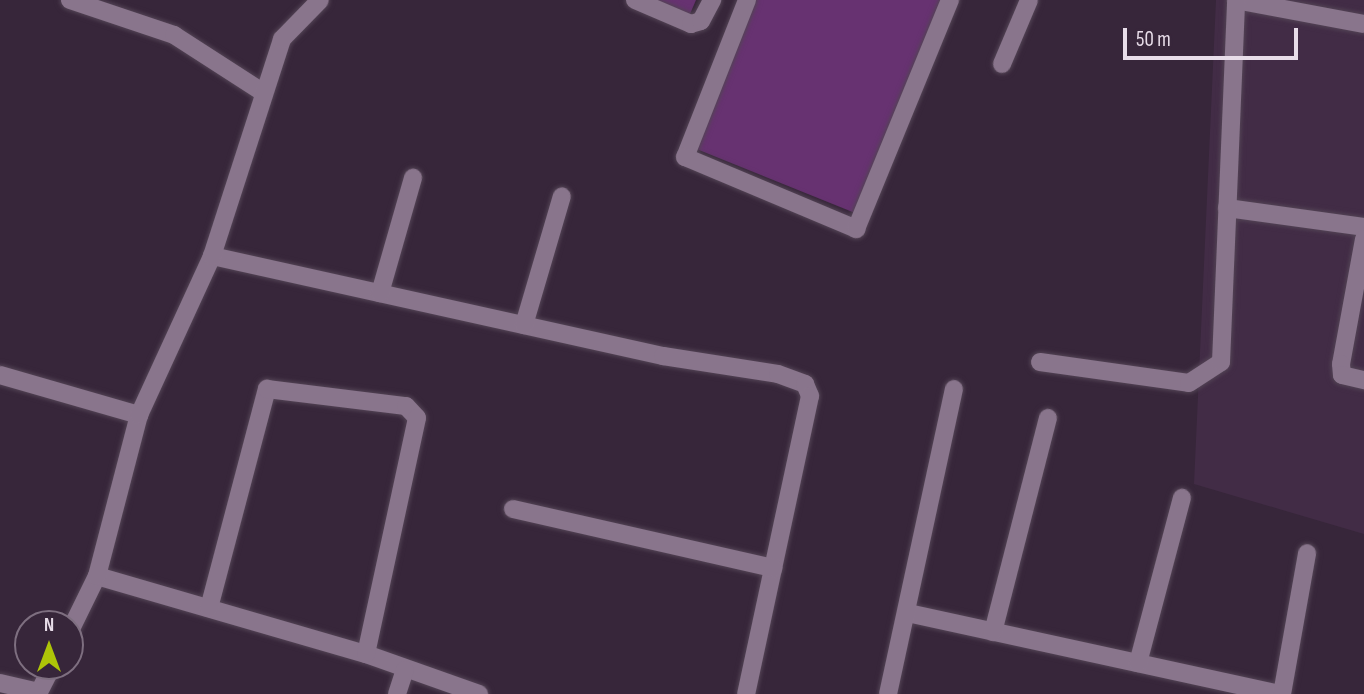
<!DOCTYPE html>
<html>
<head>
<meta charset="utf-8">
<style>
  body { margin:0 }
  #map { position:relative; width:1364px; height:694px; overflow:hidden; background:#37263a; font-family:"Sofia Sans Condensed",sans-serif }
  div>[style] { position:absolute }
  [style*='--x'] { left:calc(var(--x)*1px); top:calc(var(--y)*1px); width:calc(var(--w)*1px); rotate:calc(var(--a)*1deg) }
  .built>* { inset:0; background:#422c46 }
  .building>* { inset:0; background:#673271 }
  .roads { filter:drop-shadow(0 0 2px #534455) drop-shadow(0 0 2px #534455) }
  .minor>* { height:18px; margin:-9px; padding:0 9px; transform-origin:9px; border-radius:9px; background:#89758c }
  span { translate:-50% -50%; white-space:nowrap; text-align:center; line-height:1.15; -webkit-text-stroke:6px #37263a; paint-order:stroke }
  .north { position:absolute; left:14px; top:610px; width:70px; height:70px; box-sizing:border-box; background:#37263a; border:2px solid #7e6f80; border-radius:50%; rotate:0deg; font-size:19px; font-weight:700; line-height:28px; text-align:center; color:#e8dde9 }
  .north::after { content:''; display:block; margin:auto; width:24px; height:32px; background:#aec508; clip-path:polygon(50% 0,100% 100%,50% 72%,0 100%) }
  .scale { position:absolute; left:1123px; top:28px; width:175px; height:32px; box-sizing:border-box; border:4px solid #e8dde9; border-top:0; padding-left:9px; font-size:21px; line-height:24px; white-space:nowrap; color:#e8dde9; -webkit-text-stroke:5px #37263a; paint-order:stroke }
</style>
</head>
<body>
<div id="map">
  <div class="built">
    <div style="clip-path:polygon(1216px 0,1364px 0,1364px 534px,1194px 484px)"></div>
  </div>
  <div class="building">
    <div style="clip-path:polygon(657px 0,696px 0,690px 14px)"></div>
    <div style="clip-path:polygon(755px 0,942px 0,855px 213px,694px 148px)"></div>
  </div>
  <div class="roads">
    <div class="minor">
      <div style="--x:70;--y:0;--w:110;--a:18.6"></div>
      <div style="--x:174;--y:35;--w:107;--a:32.8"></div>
      <div style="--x:635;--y:0;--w:61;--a:23.2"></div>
      <div style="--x:691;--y:24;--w:10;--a:-17"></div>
      <div style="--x:701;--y:21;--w:24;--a:-62"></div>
      <div style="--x:747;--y:0;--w:169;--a:111.5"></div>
      <div style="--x:685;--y:157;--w:186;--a:22.8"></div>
      <div style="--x:856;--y:229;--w:248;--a:-67.7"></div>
      <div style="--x:1236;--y:0;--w:130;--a:10.6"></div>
      <div style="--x:1002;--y:64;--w:69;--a:-67.1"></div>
      <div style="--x:1227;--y:208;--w:138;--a:7.9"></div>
      <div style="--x:1364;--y:239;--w:127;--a:100.4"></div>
      <div style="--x:1341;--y:364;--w:11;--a:85"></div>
      <div style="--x:1342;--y:375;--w:23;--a:13"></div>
      <div style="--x:212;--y:256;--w:462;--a:12.5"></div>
      <div style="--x:663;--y:356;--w:116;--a:8.9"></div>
      <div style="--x:778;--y:374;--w:29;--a:20"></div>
      <div style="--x:805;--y:384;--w:13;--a:67"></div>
      <div style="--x:810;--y:396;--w:305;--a:102.1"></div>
      <div style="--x:380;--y:293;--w:120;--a:-74"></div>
      <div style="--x:524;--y:325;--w:134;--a:-73.6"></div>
      <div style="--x:1040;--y:362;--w:150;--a:8"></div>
      <div style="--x:1189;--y:383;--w:38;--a:-33"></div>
      <div style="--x:1221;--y:362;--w:360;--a:-87.6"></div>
      <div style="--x:0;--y:375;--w:145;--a:16.1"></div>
      <div style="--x:513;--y:509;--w:267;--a:12.8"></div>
      <div style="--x:97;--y:576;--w:280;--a:16.2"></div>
      <div style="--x:366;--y:654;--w:120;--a:19.5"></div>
      <div style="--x:209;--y:608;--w:227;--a:-75.2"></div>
      <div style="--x:267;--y:389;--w:140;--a:7"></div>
      <div style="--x:406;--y:406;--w:16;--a:47"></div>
      <div style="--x:417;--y:418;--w:241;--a:102.2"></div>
      <div style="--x:908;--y:613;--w:380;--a:12.3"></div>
      <div style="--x:70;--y:631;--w:61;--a:-63.9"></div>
      <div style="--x:97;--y:576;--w:166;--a:-75.4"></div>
      <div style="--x:139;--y:415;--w:175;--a:-65.3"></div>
      <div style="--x:212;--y:256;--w:228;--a:-72.1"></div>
      <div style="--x:282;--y:39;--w:54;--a:-45.7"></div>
      <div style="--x:993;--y:632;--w:221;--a:-75.6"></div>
      <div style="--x:1138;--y:663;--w:171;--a:-75.1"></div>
      <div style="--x:0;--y:683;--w:40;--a:13"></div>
      <div style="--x:38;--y:694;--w:31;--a:-63"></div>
      <div style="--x:397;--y:694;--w:25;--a:-72"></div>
      <div style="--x:888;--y:694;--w:312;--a:-77.8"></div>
      <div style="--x:1282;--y:694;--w:143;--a:-79.9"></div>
    </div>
  </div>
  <div class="north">N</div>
  <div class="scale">50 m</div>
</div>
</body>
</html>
